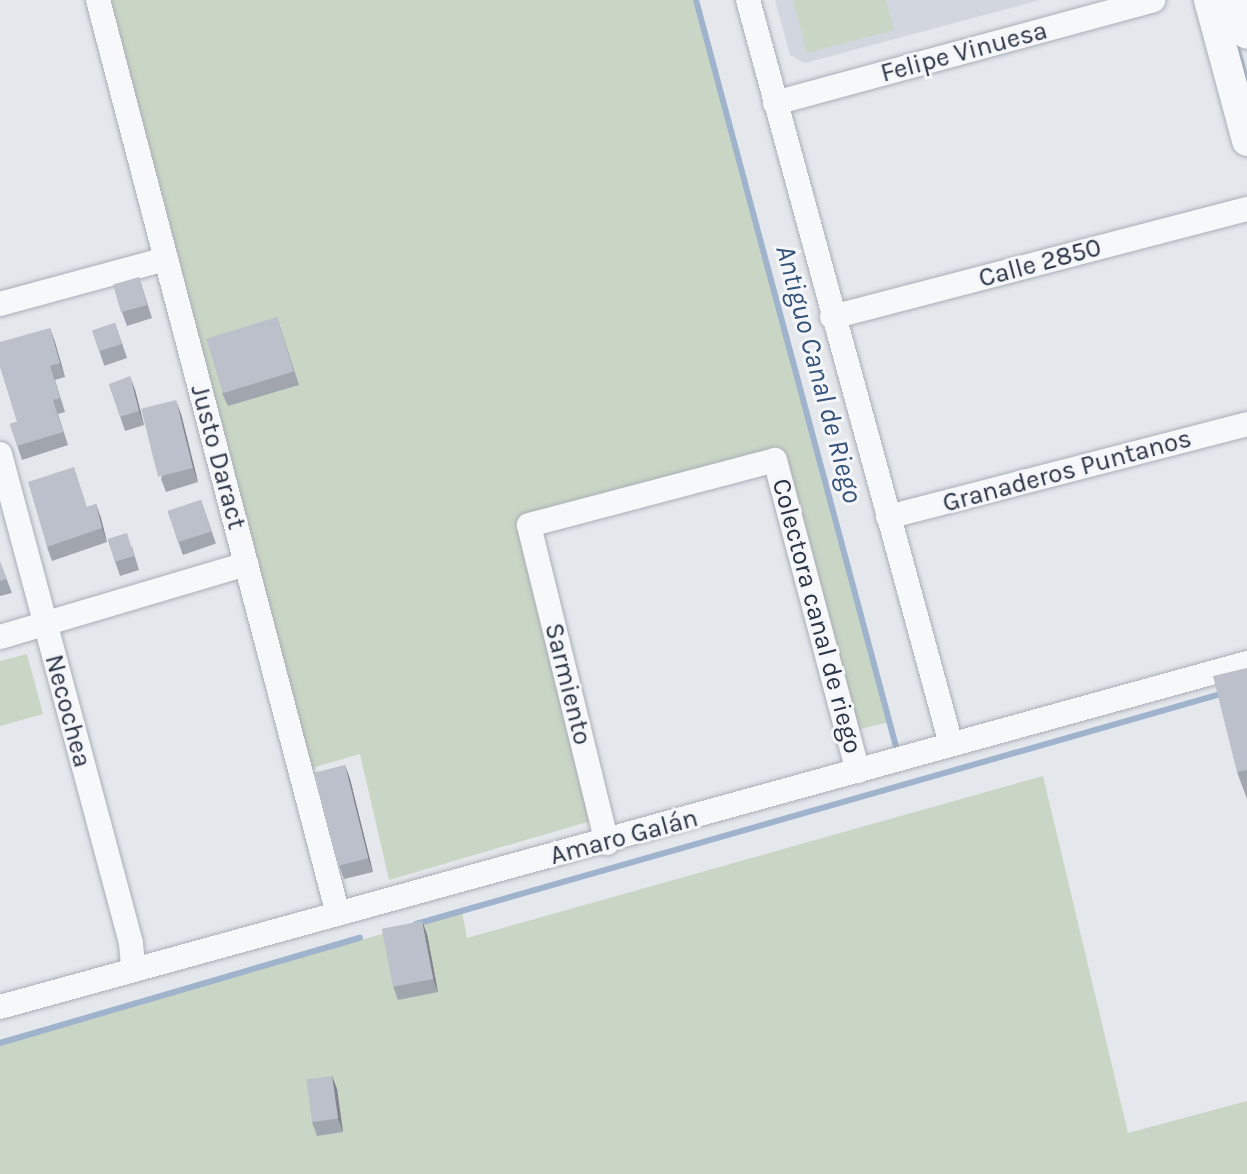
<!DOCTYPE html>
<html>
<head>
<meta charset="utf-8">
<style>
  body { margin:0 }
  #map { position:relative; width:1247px; height:1174px; overflow:hidden; background:#e4e7ec; font-family:Karla,sans-serif }
  div>[style] { position:absolute }
  [style*='--x'] { left:calc(var(--x)*1px); top:calc(var(--y)*1px); width:calc(var(--w)*1px); rotate:calc(var(--a)*1deg) }
  .built>* { inset:0; background:#d2d6de }
  .green>* { inset:0; background:#c9d6c5 }
  .stream>* { height:6px; margin:-3px; padding:0 3px; transform-origin:3px; border-radius:3px; background:#9fb4cc }
  .roads { filter:drop-shadow(0 0 2px #a9aeb7) drop-shadow(0 0 2px #a9aeb7) }
  .minor>* { height:24px; margin:-12px; padding:0 12px; transform-origin:12px; border-radius:12px; background:#f7f8fa }
  .tertiary>* { height:30px; margin:-15px; padding:0 15px; transform-origin:15px; border-radius:15px; background:#f7f8fa }
  .wall>* { inset:0; background:#a1a5ae; transform-origin:0 0 }
  .shaded-wall>* { inset:0; background:#83868d }
  .building>* { inset:0; background:#bbc0ca; transform-origin:0 0 }
  span { translate:-50% -50%; white-space:nowrap; text-align:center; line-height:1.15; -webkit-text-stroke:6px #f4f6f9; paint-order:stroke }
  .street-label { font-size:26px; color:#2b3445 }
  .water-label { font-size:28px; color:#34527a; font-style:italic }
</style>
</head>
<body>
<div id="map">
  <div class="built">
    <div style="clip-path:polygon(775px 0,1040px 0,805px 63px,790px 55px)"></div>
  </div>
  <div class="green">
    <div style="clip-path:polygon(111px 0,694px 0,889px 722px,849px 732px,775px 460px,530px 525px,601px 818px,389px 880px,360px 754px,312px 768px)"></div>
    <div style="clip-path:polygon(793px 0,886px 0,894px 30px,807px 53px)"></div>
    <div style="clip-path:polygon(27px 654px,43px 714px,0 726px,0 661px)"></div>
    <div style="clip-path:polygon(1043px 776px,1128px 1133px,1247px 1101px,1247px 1174px,0 1174px,0 1043px,462px 911px,467px 938px)"></div>
  </div>
  <div class="stream">
    <div style="--x:696;--y:0;--w:781;--a:75"></div>
    <div style="--x:1237;--y:48;--w:36;--a:74"></div>
    <div style="--x:416;--y:924;--w:840;--a:-15.95"></div>
    <div style="--x:0;--y:1043;--w:375;--a:-16.3"></div>
  </div>
  <div class="roads">
    <div class="minor">
      <div style="--x:98;--y:0;--w:945;--a:75.29"></div>
      <div style="--x:748;--y:0;--w:771;--a:74.74"></div>
      <div style="--x:775;--y:103;--w:392;--a:-15.2"></div>
      <div style="--x:0;--y:304;--w:172;--a:-15.2"></div>
      <div style="--x:832;--y:317;--w:429;--a:-14.6"></div>
      <div style="--x:0;--y:454;--w:506;--a:75"></div>
      <div style="--x:131;--y:943;--w:25;--a:85"></div>
      <div style="--x:888;--y:517;--w:371;--a:-14.5"></div>
      <div style="--x:0;--y:637;--w:257;--a:-16.5"></div>
      <div style="--x:607;--y:843;--w:327;--a:-103.8"></div>
      <div style="--x:529;--y:525;--w:254;--a:-14.8"></div>
      <div style="--x:775;--y:460;--w:322;--a:75.1"></div>
      <div style="--x:0;--y:1007;--w:1294;--a:-15.42"></div>
    </div>
    <div class="tertiary">
      <div style="--x:1209;--y:0;--w:146;--a:74.9"></div>
      <div style="--x:1238;--y:0;--w:35;--a:75"></div>
    </div>
  </div>
  <div class="wall">
    <div style="clip-path:polygon(139px 277px,152px 318px,127px 326px,122px 312px)"></div>
    <div style="clip-path:polygon(277px 317px,299px 385px,228px 406px,222px 393px)"></div>
    <div style="left:115px;top:323px;width:37px;height:24px;rotate:71deg"></div>
    <div style="clip-path:polygon(50px 328px,65px 377px,55px 380px,65px 412px,58px 414px,68px 445px,22px 460px,10px 424px,17px 422px)"></div>
    <div style="clip-path:polygon(109px 384px,135px 390px,144px 425px,125px 431px)"></div>
    <div style="clip-path:polygon(181px 414px,198px 482px,166px 492px,161px 479px)"></div>
    <div style="left:201px;top:500px;width:46px;height:35px;rotate:71deg"></div>
    <div style="clip-path:polygon(96px 504px,107px 542px,52px 561px,47px 547px,88px 507px)"></div>
    <div style="clip-path:polygon(108px 540px,132px 547px,139px 570px,120px 576px)"></div>
    <div style="clip-path:polygon(0 562px,12px 593px,0 596px)"></div>
    <div style="clip-path:polygon(1247px 668px,1247px 799px,1237px 772px)"></div>
    <div style="clip-path:polygon(345px 765px,350px 779px,373px 872px,344px 879px,339px 865px)"></div>
    <div style="clip-path:polygon(422px 921px,427px 934px,438px 992px,398px 1000px,393px 986px)"></div>
    <div style="clip-path:polygon(332px 1076px,337px 1089px,343px 1132px,317px 1136px,312px 1122px)"></div>
  </div>
  <div class="shaded-wall">
    <div style="clip-path:polygon(50px 328px,55px 342px,65px 377px,60px 363px)"></div>
    <div style="clip-path:polygon(130px 376px,135px 390px,144px 425px,139px 411px)"></div>
    <div style="clip-path:polygon(176px 400px,181px 414px,198px 482px,193px 468px)"></div>
    <div style="clip-path:polygon(96px 504px,101px 518px,107px 542px,102px 528px)"></div>
    <div style="clip-path:polygon(345px 765px,350px 779px,373px 872px,368px 858px)"></div>
    <div style="clip-path:polygon(422px 921px,427px 934px,438px 992px,433px 979px)"></div>
    <div style="clip-path:polygon(332px 1076px,337px 1089px,343px 1132px,338px 1119px)"></div>
  </div>
  <div class="building">
    <div style="left:139px;top:277px;width:29px;height:27px;rotate:74deg"></div>
    <div style="left:277px;top:317px;width:57px;height:74px;rotate:73deg"></div>
    <div style="left:115px;top:323px;width:22px;height:24px;rotate:72deg"></div>
    <div style="clip-path:polygon(50px 328px,60px 363px,50px 366px,60px 398px,53px 400px,63px 432px,17px 446px,10px 424px,17px 422px,0 367px,0 342px)"></div>
    <div style="clip-path:polygon(130px 376px,139px 411px,120px 417px,109px 384px)"></div>
    <div style="left:176px;top:400px;width:70px;height:36px;rotate:76deg"></div>
    <div style="clip-path:polygon(74px 467px,87px 507px,96px 504px,102px 528px,47px 547px,28px 482px)"></div>
    <div style="left:201px;top:500px;width:33px;height:35px;rotate:72deg"></div>
    <div style="left:127px;top:533px;width:24px;height:20px;rotate:73deg"></div>
    <div style="clip-path:polygon(0 562px,7px 579px,0 581px)"></div>
    <div style="clip-path:polygon(1247px 668px,1247px 770px,1237px 772px,1213px 676px)"></div>
    <div style="left:345px;top:765px;width:96px;height:31px;rotate:76deg"></div>
    <div style="left:422px;top:921px;width:59px;height:41px;rotate:79deg"></div>
    <div style="left:332px;top:1076px;width:43px;height:26px;rotate:82deg"></div>
  </div>
  <div class="street-label">
    <span style="left:964px;top:52px;rotate:-15deg">Felipe Vinuesa</span>
    <span style="left:1040px;top:263px;rotate:-15deg">Calle 2850</span>
    <span style="left:218px;top:457px;rotate:75deg">Justo Daract</span>
    <span style="left:1067px;top:471px;rotate:-15deg">Granaderos Puntanos</span>
    <span style="left:817px;top:616px;rotate:75deg">Colectora canal de riego</span>
    <span style="left:568px;top:684px;rotate:76deg">Sarmiento</span>
    <span style="left:68px;top:711px;rotate:75deg">Necochea</span>
    <span style="left:624px;top:837px;rotate:-15deg">Amaro Galán</span>
  </div>
  <div class="water-label">
    <span style="left:819px;top:374px;rotate:75deg">Antiguo Canal de Riego</span>
  </div>
</div>
</body>
</html>
